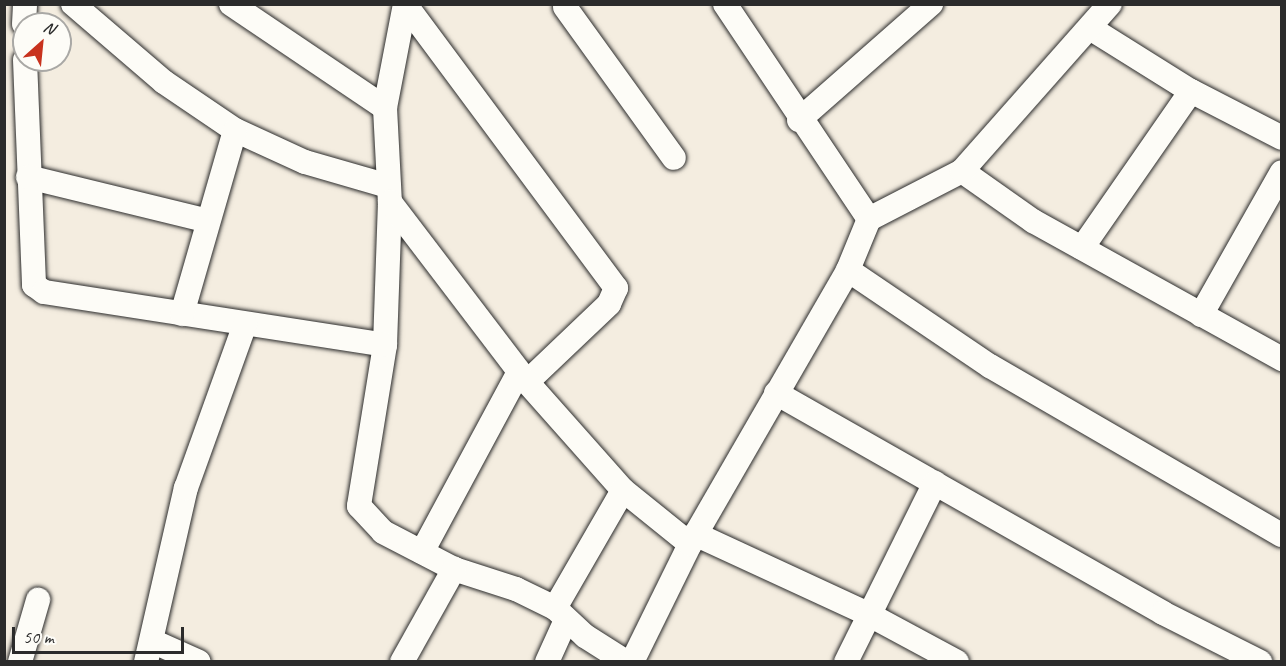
<!DOCTYPE html>
<html>
<head>
<meta charset="utf-8">
<style>
  body { margin:0 }
  #map { position:relative; width:1286px; height:666px; overflow:hidden; background:#f4ede0; font-family:Caveat,sans-serif }
  div>[style] { position:absolute }
  [style*='--x'] { left:calc(var(--x)*1px); top:calc(var(--y)*1px); width:calc(var(--w)*1px); rotate:calc(var(--a)*1deg) }
  .roads { filter:drop-shadow(0 0 2px #2b2b2b) drop-shadow(0 0 2px #2b2b2b) }
  .street>* { height:24px; margin:-12px; padding:0 12px; transform-origin:12px; border-radius:12px; background:#fdfcf7 }
  span { translate:-50% -50%; white-space:nowrap; text-align:center; line-height:1.15; -webkit-text-stroke:6px #fdfcf7; paint-order:stroke }
  .frame { position:absolute; inset:0; border:6px solid #2b2b2b; pointer-events:none }
  .north { position:absolute; left:12px; top:12px; width:60px; height:60px; box-sizing:border-box; background:#fdfcf7; border:2px solid #a9a8a5; border-radius:50%; rotate:27deg; font-size:16px; font-weight:700; line-height:24px; text-align:center; color:#2b2b2b }
  .north::after { content:''; display:block; margin:auto; width:21px; height:27px; background:#c8321e; clip-path:polygon(50% 0,100% 100%,50% 72%,0 100%) }
  .scale { position:absolute; left:12px; top:627px; width:172px; height:27px; box-sizing:border-box; border:3px solid #2b2b2b; border-top:0; padding-left:8px; font-size:18px; line-height:21px; white-space:nowrap; color:#2b2b2b; -webkit-text-stroke:4px #fdfcf7; paint-order:stroke }
</style>
</head>
<body>
<div id="map">
  <div class="roads">
    <div class="street">
      <div style="--x:73;--y:4;--w:120;--a:40.6"></div>
      <div style="--x:164;--y:82;--w:86;--a:34.1"></div>
      <div style="--x:235;--y:130;--w:77;--a:24.6"></div>
      <div style="--x:305;--y:162;--w:86;--a:16.1"></div>
      <div style="--x:231;--y:4;--w:186;--a:34"></div>
      <div style="--x:405;--y:4;--w:106;--a:100.9"></div>
      <div style="--x:385;--y:108;--w:94;--a:87"></div>
      <div style="--x:390;--y:202;--w:143;--a:92"></div>
      <div style="--x:385;--y:345;--w:163;--a:99.2"></div>
      <div style="--x:359;--y:506;--w:35;--a:47"></div>
      <div style="--x:383;--y:532;--w:80;--a:27.5"></div>
      <div style="--x:454;--y:569;--w:65;--a:17.9"></div>
      <div style="--x:516;--y:589;--w:43;--a:26"></div>
      <div style="--x:555;--y:608;--w:41;--a:43"></div>
      <div style="--x:585;--y:636;--w:49;--a:32.4"></div>
      <div style="--x:405;--y:4;--w:354;--a:53.4"></div>
      <div style="--x:616;--y:288;--w:17;--a:114"></div>
      <div style="--x:609;--y:304;--w:113;--a:136.4"></div>
      <div style="--x:725;--y:4;--w:259;--a:56.2"></div>
      <div style="--x:565;--y:7;--w:186;--a:54.2"></div>
      <div style="--x:24;--y:24;--w:20;--a:-87"></div>
      <div style="--x:1090;--y:28;--w:119;--a:32"></div>
      <div style="--x:1191;--y:91;--w:102;--a:27.3"></div>
      <div style="--x:25;--y:60;--w:225;--a:87.7"></div>
      <div style="--x:34;--y:285;--w:12;--a:35"></div>
      <div style="--x:44;--y:292;--w:345;--a:8.8"></div>
      <div style="--x:799;--y:120;--w:176;--a:-41.3"></div>
      <div style="--x:962;--y:171;--w:87;--a:35.2"></div>
      <div style="--x:1033;--y:221;--w:285;--a:29"></div>
      <div style="--x:28;--y:177;--w:185;--a:13.7"></div>
      <div style="--x:390;--y:202;--w:226;--a:52.7"></div>
      <div style="--x:527;--y:382;--w:144;--a:48.4"></div>
      <div style="--x:623;--y:490;--w:86;--a:38.9"></div>
      <div style="--x:1082;--y:248;--w:191;--a:-55.2"></div>
      <div style="--x:848;--y:270;--w:171;--a:34.1"></div>
      <div style="--x:990;--y:366;--w:337;--a:30.1"></div>
      <div style="--x:182;--y:314;--w:191;--a:-73.9"></div>
      <div style="--x:1201;--y:315;--w:164;--a:-60.5"></div>
      <div style="--x:776;--y:393;--w:445;--a:29.6"></div>
      <div style="--x:1163;--y:613;--w:109;--a:26.8"></div>
      <div style="--x:695;--y:534;--w:191;--a:24.8"></div>
      <div style="--x:868;--y:614;--w:101;--a:28.3"></div>
      <div style="--x:422;--y:552;--w:204;--a:-61.7"></div>
      <div style="--x:555;--y:608;--w:136;--a:-60"></div>
      <div style="--x:152;--y:641;--w:51;--a:24.1"></div>
      <div style="--x:20;--y:662;--w:65;--a:-73.8"></div>
      <div style="--x:146;--y:662;--w:179;--a:-77.1"></div>
      <div style="--x:186;--y:488;--w:174;--a:-70.2"></div>
      <div style="--x:402;--y:662;--w:107;--a:-60.8"></div>
      <div style="--x:547;--y:662;--w:46;--a:-65.7"></div>
      <div style="--x:632;--y:662;--w:131;--a:-63.8"></div>
      <div style="--x:690;--y:544;--w:316;--a:-60"></div>
      <div style="--x:848;--y:270;--w:55;--a:-67.6"></div>
      <div style="--x:869;--y:219;--w:105;--a:-27.3"></div>
      <div style="--x:962;--y:171;--w:223;--a:-48.5"></div>
      <div style="--x:846;--y:662;--w:200;--a:-63.6"></div>
    </div>
  </div>
  <div class="frame"></div>
  <div class="north">N</div>
  <div class="scale">50 m</div>
</div>
</body>
</html>
